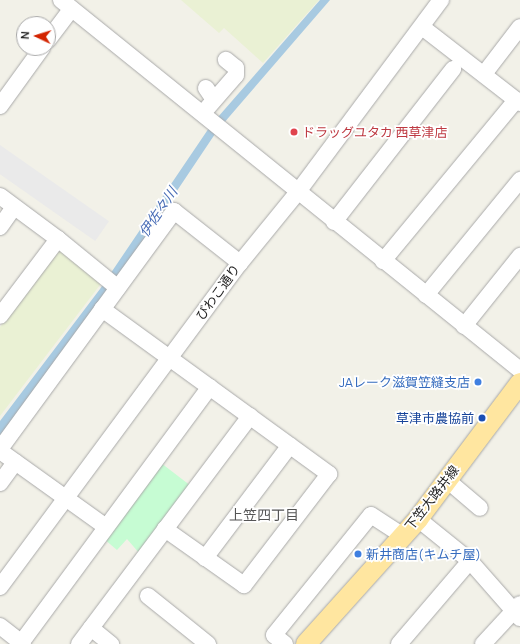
<!DOCTYPE html>
<html>
<head>
<meta charset="utf-8">
<style>
  body { margin:0 }
  #map { position:relative; width:520px; height:644px; overflow:hidden; background:#f2f1e8; font-family:Manrope,"Noto Sans JP",sans-serif }
  div>[style] { position:absolute }
  [style*='--x'] { left:calc(var(--x)*1px); top:calc(var(--y)*1px); width:calc(var(--w)*1px); rotate:calc(var(--a)*1deg) }
  .farmland>* { inset:0; background:#eaf1d4 }
  .park>* { inset:0; background:#c6fcd3 }
  .parking>* { inset:0; background:#eaeaea; transform-origin:0 0 }
  .water>* { inset:0; background:#a8cae1 }
  .roads { filter:drop-shadow(0 0 1px #a9a9a9) drop-shadow(0 0 1px #a9a9a9) }
  .minor>* { height:16px; margin:-8px; padding:0 8px; transform-origin:8px; border-radius:8px; background:#fff }
  .major>* { height:20px; margin:-10px; padding:0 10px; transform-origin:10px; border-radius:10px; background:#ffe6a0 }
  .dots>* { width:11px; height:11px; translate:-50% -50%; box-sizing:border-box; border:2px solid #fff; border-radius:50% }
  span { translate:-50% -50%; white-space:nowrap; text-align:center; line-height:1.15; -webkit-text-stroke:3.5px #fff; paint-order:stroke }
  .health-label { font-size:13px; color:#be3a42 }
  .left { translate:0 -50%; text-align:left }
  .street-label { font-size:13px; color:#222 }
  .shop-label { font-size:13px; color:#366cbe }
  .right { translate:-100% -50%; text-align:right }
  .transit-label { font-size:13px; color:#164399 }
  .water-label { font-size:14px; color:#496db6; font-style:italic }
  .neighbourhood-label { font-size:14px; color:#555 }
  .north { position:absolute; left:16px; top:16px; width:40px; height:40px; box-sizing:border-box; background:#fff; border:1px solid #a7a7a7; border-radius:50%; rotate:274deg; font-size:11px; font-weight:700; line-height:16px; text-align:center; color:#222 }
  .north::after { content:''; display:block; margin:auto; width:14px; height:18px; background:#d32400; clip-path:polygon(50% 0,100% 100%,50% 72%,0 100%) }
</style>
</head>
<body>
<div id="map">
  <div class="farmland">
    <div style="clip-path:polygon(181px 0,319px 0,263px 63px,224px 28px,219px 33px)"></div>
    <div style="clip-path:polygon(61px 247px,103px 281px,0 416px,0 327px)"></div>
  </div>
  <div class="park">
    <div style="clip-path:polygon(161px 463px,191px 486px,140px 554px,127px 539px,117px 550px,104px 539px)"></div>
  </div>
  <div class="parking">
    <div style="left:0;top:145px;width:133px;height:24px;rotate:35deg"></div>
  </div>
  <div class="water">
    <div style="clip-path:polygon(320px 0,330px 0,217px 131px,132px 258px,0 436px,0 421px,100px 289px,211px 125px)"></div>
  </div>
  <div class="roads">
    <div class="minor">
      <div style="--x:61;--y:0;--w:590;--a:38.87"></div>
      <div style="--x:422;--y:27;--w:124;--a:37.8"></div>
      <div style="--x:48;--y:40;--w:39;--a:-53"></div>
      <div style="--x:484;--y:74;--w:59;--a:-52.5"></div>
      <div style="--x:206;--y:88;--w:14;--a:56"></div>
      <div style="--x:0;--y:106;--w:72;--a:-54.1"></div>
      <div style="--x:203;--y:113;--w:50;--a:-49"></div>
      <div style="--x:236;--y:75;--w:7;--a:-90"></div>
      <div style="--x:236;--y:68;--w:13;--a:-141"></div>
      <div style="--x:0;--y:196;--w:72;--a:36.6"></div>
      <div style="--x:58;--y:239;--w:96;--a:127"></div>
      <div style="--x:334;--y:222;--w:194;--a:-52.1"></div>
      <div style="--x:0;--y:227;--w:24;--a:-55"></div>
      <div style="--x:58;--y:239;--w:77;--a:39.2"></div>
      <div style="--x:383;--y:261;--w:209;--a:-50.4"></div>
      <div style="--x:426;--y:295;--w:149;--a:-50.7"></div>
      <div style="--x:102;--y:309;--w:281;--a:36"></div>
      <div style="--x:329;--y:474;--w:140;--a:127.4"></div>
      <div style="--x:244;--y:585;--w:97;--a:-144.7"></div>
      <div style="--x:464;--y:326;--w:90;--a:-51.3"></div>
      <div style="--x:0;--y:449;--w:295;--a:-53.8"></div>
      <div style="--x:174;--y:211;--w:84;--a:38.2"></div>
      <div style="--x:0;--y:451;--w:130;--a:35.6"></div>
      <div style="--x:447;--y:480;--w:43;--a:40.3"></div>
      <div style="--x:0;--y:483;--w:26;--a:-54"></div>
      <div style="--x:418;--y:519;--w:67;--a:38.9"></div>
      <div style="--x:470;--y:561;--w:76;--a:48.7"></div>
      <div style="--x:205;--y:558;--w:141;--a:-53"></div>
      <div style="--x:0;--y:587;--w:403;--a:-53.5"></div>
      <div style="--x:240;--y:263;--w:90;--a:-50.8"></div>
      <div style="--x:297;--y:193;--w:241;--a:-53.3"></div>
      <div style="--x:148;--y:596;--w:77;--a:38.7"></div>
      <div style="--x:0;--y:626;--w:29;--a:38"></div>
      <div style="--x:91;--y:628;--w:26;--a:39"></div>
      <div style="--x:21;--y:643;--w:318;--a:-53.6"></div>
      <div style="--x:79;--y:644;--w:285;--a:-53.1"></div>
      <div style="--x:285;--y:644;--w:14;--a:-141"></div>
      <div style="--x:274;--y:635;--w:154;--a:-51.1"></div>
      <div style="--x:371;--y:515;--w:38;--a:33"></div>
      <div style="--x:399;--y:644;--w:109;--a:-49.5"></div>
      <div style="--x:483;--y:644;--w:54;--a:-47.2"></div>
    </div>
    <div class="major">
      <div style="--x:306;--y:644;--w:168;--a:-48.1"></div>
      <div style="--x:418;--y:519;--w:170;--a:-53.1"></div>
    </div>
  </div>
  <div class="dots">
    <div style="left:294px;top:132px;background:#e0444e"></div>
    <div style="left:478px;top:382px;background:#3f7fe0"></div>
    <div style="left:482px;top:418px;background:#1a4fb4"></div>
    <div style="left:358px;top:554px;background:#3f7fe0"></div>
  </div>
  <div class="health-label">
    <span class="left" style="left:302px;top:132px">ドラッグユタカ 西草津店</span>
  </div>
  <div class="street-label">
    <span style="left:218px;top:292px;rotate:-54deg">びわこ通り</span>
    <span style="left:432px;top:498px;rotate:-52deg">下笠大路井線</span>
  </div>
  <div class="shop-label">
    <span class="right" style="left:470px;top:382px">JAレーク滋賀笠縫支店</span>
    <span class="left" style="left:366px;top:554px">新井商店(キムチ屋)</span>
  </div>
  <div class="transit-label">
    <span class="right" style="left:474px;top:418px">草津市農協前</span>
  </div>
  <div class="water-label">
    <span style="left:158px;top:212px;rotate:-56deg">伊佐々川</span>
  </div>
  <div class="neighbourhood-label">
    <span style="left:264px;top:515px">上笠四丁目</span>
  </div>
  <div class="north">N</div>
</div>
</body>
</html>
